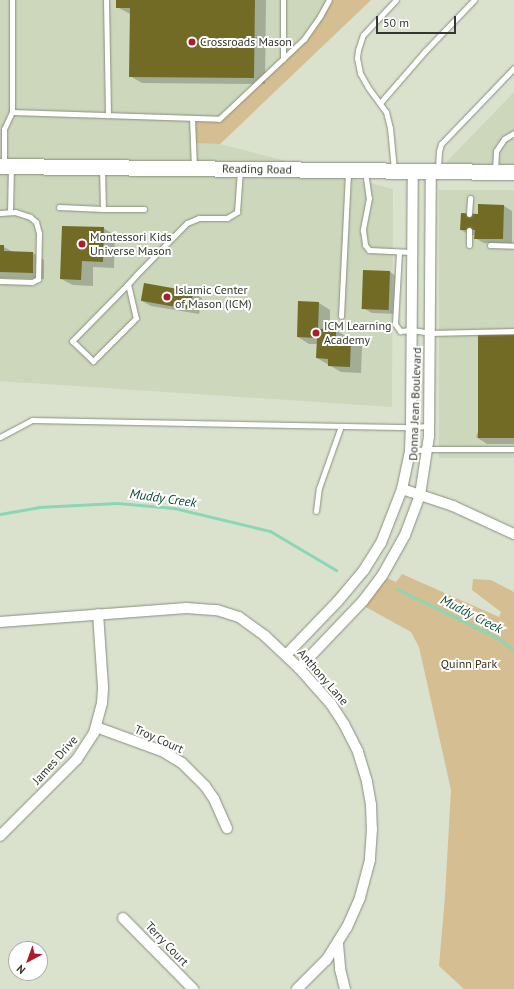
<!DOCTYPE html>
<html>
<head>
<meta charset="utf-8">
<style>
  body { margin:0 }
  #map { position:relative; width:514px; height:989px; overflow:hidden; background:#dae2ce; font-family:"PT Sans",sans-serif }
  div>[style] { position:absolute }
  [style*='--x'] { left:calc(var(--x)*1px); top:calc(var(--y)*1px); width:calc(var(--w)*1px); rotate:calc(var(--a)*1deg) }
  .built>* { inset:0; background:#ccd7bc; transform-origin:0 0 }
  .green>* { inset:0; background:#d5be91 }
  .shadow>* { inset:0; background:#0003 }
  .stream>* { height:3px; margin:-1.5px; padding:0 1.5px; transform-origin:1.5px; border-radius:1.5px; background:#8ad7b6 }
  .building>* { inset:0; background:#716b26; transform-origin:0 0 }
  .roads { filter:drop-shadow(0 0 1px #88907d) drop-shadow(0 0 1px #88907d) }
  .service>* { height:5px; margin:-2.5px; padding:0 2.5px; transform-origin:2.5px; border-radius:2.5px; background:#fff }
  .minor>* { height:10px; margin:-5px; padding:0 5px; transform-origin:5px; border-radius:5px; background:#fff }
  .primary>* { height:15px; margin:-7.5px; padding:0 7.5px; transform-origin:7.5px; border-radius:7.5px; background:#fff }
  .dots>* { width:11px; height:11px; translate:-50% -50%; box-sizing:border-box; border:2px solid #fff; border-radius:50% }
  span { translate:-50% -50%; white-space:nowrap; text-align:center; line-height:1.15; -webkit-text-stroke:4px #fff; paint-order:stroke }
  .poi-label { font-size:12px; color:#34372f }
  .left { translate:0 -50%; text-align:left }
  .street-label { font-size:12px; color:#34372f }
  .park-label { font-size:12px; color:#3f3115 }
  .water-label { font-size:13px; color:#0c4c38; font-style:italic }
  .north { position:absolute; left:8px; top:941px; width:40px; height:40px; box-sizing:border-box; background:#fff; border:1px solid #aeafac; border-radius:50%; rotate:221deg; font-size:11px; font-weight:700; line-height:16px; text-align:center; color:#34372f }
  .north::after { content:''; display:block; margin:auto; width:14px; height:18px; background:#ae1b2e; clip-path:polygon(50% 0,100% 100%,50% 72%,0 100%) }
  .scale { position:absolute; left:376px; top:16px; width:80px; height:18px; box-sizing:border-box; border:2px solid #34372f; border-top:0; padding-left:5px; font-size:12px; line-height:14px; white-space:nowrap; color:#34372f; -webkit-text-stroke:3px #fff; paint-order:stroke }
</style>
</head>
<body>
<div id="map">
  <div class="built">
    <div style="clip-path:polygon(0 0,371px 0,220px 144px,393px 189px,392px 407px,0 381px)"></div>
    <div style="clip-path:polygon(514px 92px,514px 172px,438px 171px,458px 150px)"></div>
    <div style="left:439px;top:190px;width:75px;height:268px"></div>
  </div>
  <div class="green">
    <div style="clip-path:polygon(329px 0,371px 0,220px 144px,193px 143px,192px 118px,219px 119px,304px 39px)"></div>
    <div style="clip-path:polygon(402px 574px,499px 617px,501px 612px,472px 590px,473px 579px,491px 580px,514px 592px,514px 989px,464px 989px,439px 966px,445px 896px,451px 790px,419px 647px,411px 632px,364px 606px,387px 578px,396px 582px)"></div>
  </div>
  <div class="shadow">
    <div style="clip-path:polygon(117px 0,266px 0,265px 84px,142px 83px,130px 76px,130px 14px,117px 7px)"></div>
    <div style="clip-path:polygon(504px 206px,512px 211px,512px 244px,484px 243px,475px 238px,476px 235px,470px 235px,461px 230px,479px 215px)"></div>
    <div style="clip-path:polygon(103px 228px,115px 235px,114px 268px,93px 267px,93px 286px,73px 285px,61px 279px)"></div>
    <div style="clip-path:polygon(0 245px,15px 253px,33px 253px,44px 260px,44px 279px,0 278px)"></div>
    <div style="clip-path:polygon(390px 272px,398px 277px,397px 314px,372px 313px,363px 308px)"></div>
    <div style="clip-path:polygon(145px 285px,193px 293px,202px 298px,199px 314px,151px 306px,142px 301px)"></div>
    <div style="clip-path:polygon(319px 303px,330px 310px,330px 330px,336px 330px,347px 337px,347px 339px,362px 346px,361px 373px,341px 372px,317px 358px,317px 344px,309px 344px,298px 337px)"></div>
    <div style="clip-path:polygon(514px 336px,514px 444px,487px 444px,476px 437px)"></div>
  </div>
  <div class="stream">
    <div style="--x:0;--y:514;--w:39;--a:-10"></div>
    <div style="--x:38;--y:507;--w:79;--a:-2.9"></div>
    <div style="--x:117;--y:503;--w:57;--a:5"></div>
    <div style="--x:174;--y:508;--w:99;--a:13.5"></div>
    <div style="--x:270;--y:531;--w:77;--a:30.6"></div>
    <div style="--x:397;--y:589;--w:106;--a:25.8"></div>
    <div style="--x:492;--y:635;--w:27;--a:34"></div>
  </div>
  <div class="building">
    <div style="clip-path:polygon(116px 0,255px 0,254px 78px,129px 77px,130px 8px,116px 8px)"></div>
    <div style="clip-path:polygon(478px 204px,504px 205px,503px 239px,474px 239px,475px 230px,460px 230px,461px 213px,478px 214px)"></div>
    <div style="clip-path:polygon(62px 226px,104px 227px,103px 262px,82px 261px,81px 280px,60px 279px)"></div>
    <div style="clip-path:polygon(0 245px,4px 245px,4px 251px,33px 252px,33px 273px,0 272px)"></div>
    <div style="left:363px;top:270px;width:27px;height:39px;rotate:2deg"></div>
    <div style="left:144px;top:283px;width:50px;height:18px;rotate:10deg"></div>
    <div style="clip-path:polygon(298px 301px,319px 302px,318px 329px,336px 329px,336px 338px,351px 338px,350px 367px,328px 366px,328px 359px,316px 358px,317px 338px,297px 337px)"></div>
    <div style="left:478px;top:335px;width:36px;height:103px"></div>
  </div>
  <div class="roads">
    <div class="service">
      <div style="--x:106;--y:0;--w:115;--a:89"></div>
      <div style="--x:283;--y:0;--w:59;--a:90"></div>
      <div style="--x:380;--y:103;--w:69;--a:-49.1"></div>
      <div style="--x:425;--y:51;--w:71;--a:-46.1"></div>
      <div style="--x:12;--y:112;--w:207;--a:1.9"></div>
      <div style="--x:219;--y:119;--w:117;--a:-43.3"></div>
      <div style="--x:304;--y:39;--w:28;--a:-55"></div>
      <div style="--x:320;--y:16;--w:18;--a:-61"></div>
      <div style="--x:192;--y:118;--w:49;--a:87.7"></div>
      <div style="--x:4;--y:165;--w:36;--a:-90"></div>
      <div style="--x:4;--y:129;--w:19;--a:-65"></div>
      <div style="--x:12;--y:112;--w:112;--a:-90"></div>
      <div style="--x:102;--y:168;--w:41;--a:88.6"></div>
      <div style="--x:103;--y:209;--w:41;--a:0"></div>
      <div style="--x:438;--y:169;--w:18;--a:-87"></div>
      <div style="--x:439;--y:151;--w:7;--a:-74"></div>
      <div style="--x:441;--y:144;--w:105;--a:-46.2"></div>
      <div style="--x:394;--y:170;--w:42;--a:-95.4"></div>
      <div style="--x:390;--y:128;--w:16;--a:-104"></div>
      <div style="--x:386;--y:112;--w:31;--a:-126"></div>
      <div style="--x:368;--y:87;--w:16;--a:-120"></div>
      <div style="--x:360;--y:73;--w:15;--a:-101"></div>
      <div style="--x:357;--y:58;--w:8;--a:-83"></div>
      <div style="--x:358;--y:50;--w:16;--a:-72"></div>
      <div style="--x:363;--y:35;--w:48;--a:-46.7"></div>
      <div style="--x:365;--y:171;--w:27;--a:82"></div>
      <div style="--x:369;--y:198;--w:33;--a:101"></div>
      <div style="--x:363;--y:230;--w:15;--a:82"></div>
      <div style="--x:365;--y:245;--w:6;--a:51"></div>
      <div style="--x:369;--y:250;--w:43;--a:2.7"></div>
      <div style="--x:495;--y:171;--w:20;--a:-87"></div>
      <div style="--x:496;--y:151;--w:14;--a:-56"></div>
      <div style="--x:504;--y:139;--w:12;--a:-31"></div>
      <div style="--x:59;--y:207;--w:44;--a:2.6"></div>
      <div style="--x:10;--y:211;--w:44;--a:-88.7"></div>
      <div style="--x:0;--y:213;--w:15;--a:-4"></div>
      <div style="--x:15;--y:212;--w:16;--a:18"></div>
      <div style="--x:30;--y:217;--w:8;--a:40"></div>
      <div style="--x:36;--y:222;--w:11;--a:75"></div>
      <div style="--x:39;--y:233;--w:46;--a:91.2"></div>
      <div style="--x:38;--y:279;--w:7;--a:153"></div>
      <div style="--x:32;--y:282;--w:32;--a:-178"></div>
      <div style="--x:469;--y:214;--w:16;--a:-86"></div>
      <div style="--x:469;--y:245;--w:15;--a:-90"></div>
      <div style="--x:490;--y:245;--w:24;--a:2"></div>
      <div style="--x:399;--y:252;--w:72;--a:93.2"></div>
      <div style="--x:395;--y:324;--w:9;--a:54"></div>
      <div style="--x:400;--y:331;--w:12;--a:-5"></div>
      <div style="--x:412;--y:330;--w:18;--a:9"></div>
      <div style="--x:430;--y:333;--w:84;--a:-1.4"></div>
      <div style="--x:128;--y:284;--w:35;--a:77"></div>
      <div style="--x:136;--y:318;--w:61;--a:135"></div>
      <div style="--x:93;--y:361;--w:29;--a:-136"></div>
      <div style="--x:72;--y:341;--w:80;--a:-45.5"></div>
      <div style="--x:128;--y:284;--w:12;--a:-48"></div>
      <div style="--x:136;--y:275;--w:73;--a:-45.6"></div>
      <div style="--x:187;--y:223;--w:13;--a:-23"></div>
      <div style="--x:199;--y:218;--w:28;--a:0"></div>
      <div style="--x:227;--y:218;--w:12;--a:-31"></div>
      <div style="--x:237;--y:212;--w:42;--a:-85.9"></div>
      <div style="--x:341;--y:316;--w:145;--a:-87.2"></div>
      <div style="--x:0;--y:437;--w:36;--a:-28"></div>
      <div style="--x:32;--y:420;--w:379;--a:1.1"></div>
      <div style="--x:411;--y:427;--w:18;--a:-3"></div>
      <div style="--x:410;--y:451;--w:17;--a:-7"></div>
      <div style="--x:427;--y:449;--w:87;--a:0"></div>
      <div style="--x:316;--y:511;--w:23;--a:-83"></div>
      <div style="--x:319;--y:488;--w:66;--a:-70.5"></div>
    </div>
    <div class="minor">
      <div style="--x:402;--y:489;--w:54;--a:18.4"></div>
      <div style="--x:453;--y:506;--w:67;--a:24.7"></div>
      <div style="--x:0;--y:622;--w:187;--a:-4.3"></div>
      <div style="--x:186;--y:608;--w:31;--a:4"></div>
      <div style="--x:217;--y:610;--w:23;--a:18"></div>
      <div style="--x:239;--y:617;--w:32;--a:36"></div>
      <div style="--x:265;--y:636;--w:47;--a:43.3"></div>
      <div style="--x:299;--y:668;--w:48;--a:48.4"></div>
      <div style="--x:331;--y:704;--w:24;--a:57"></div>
      <div style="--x:344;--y:724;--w:31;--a:63"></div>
      <div style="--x:358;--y:752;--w:31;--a:73"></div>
      <div style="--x:367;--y:782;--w:23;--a:80"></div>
      <div style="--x:371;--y:805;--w:24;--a:88"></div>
      <div style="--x:372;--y:829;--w:31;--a:94"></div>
      <div style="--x:370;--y:860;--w:39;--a:105"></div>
      <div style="--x:360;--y:898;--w:32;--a:114"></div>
      <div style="--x:347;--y:927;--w:39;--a:122"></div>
      <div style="--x:326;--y:960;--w:41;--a:135"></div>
      <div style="--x:286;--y:655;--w:75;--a:-46.1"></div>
      <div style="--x:338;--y:601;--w:40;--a:-50"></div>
      <div style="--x:364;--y:570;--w:32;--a:-58"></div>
      <div style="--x:381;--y:543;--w:58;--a:-68.7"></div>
      <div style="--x:402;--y:489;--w:39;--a:-78"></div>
      <div style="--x:410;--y:451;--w:24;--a:-88"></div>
      <div style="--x:411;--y:427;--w:256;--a:-89.6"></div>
      <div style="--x:299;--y:668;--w:93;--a:-46.3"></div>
      <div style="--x:363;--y:601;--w:31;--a:-53"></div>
      <div style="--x:382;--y:576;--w:47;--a:-60.7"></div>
      <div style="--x:405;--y:535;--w:43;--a:-69.4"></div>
      <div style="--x:420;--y:495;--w:60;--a:-81.3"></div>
      <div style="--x:429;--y:436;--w:265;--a:-89.6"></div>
      <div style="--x:96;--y:727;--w:70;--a:20"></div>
      <div style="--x:162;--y:751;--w:23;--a:31"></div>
      <div style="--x:182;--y:763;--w:33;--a:45"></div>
      <div style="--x:205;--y:786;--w:16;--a:55"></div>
      <div style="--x:214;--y:799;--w:32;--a:66"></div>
      <div style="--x:0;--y:836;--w:109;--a:-45"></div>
      <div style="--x:77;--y:759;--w:31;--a:-57"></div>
      <div style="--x:94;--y:733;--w:31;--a:-75"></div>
      <div style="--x:102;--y:703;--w:16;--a:-86"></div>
      <div style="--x:103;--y:687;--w:73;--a:-93.9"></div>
      <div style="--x:123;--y:918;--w:100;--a:45.4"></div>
      <div style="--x:338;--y:944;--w:25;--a:85"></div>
      <div style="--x:340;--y:969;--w:21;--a:76"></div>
    </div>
    <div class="primary">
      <div style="--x:0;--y:166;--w:514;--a:0.67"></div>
    </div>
  </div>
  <div class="dots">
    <div style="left:192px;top:42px;background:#ae1b2e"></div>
    <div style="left:82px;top:244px;background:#ae1b2e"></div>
    <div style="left:167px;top:297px;background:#ae1b2e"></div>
    <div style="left:316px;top:333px;background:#ae1b2e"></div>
  </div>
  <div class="poi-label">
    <span class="left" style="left:200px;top:42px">Crossroads Mason</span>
    <span class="left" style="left:90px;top:244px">Montessori Kids<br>Universe Mason</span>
    <span class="left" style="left:175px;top:297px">Islamic Center<br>of Mason (ICM)</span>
    <span class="left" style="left:324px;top:333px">ICM Learning<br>Academy</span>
  </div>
  <div class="street-label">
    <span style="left:257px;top:169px;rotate:1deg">Reading Road</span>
    <span style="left:415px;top:404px;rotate:-88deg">Donna Jean Boulevard</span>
    <span style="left:323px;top:677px;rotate:49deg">Anthony Lane</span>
    <span style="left:159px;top:739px;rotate:24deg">Troy Court</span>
    <span style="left:55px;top:760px;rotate:-48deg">James Drive</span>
    <span style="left:167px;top:944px;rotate:46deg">Terry Court</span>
  </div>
  <div class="park-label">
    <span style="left:469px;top:664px">Quinn Park</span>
  </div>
  <div class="water-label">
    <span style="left:163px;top:499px;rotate:8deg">Muddy Creek</span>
    <span style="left:471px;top:615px;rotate:27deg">Muddy Creek</span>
  </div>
  <div class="north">N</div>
  <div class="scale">50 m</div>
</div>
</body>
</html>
